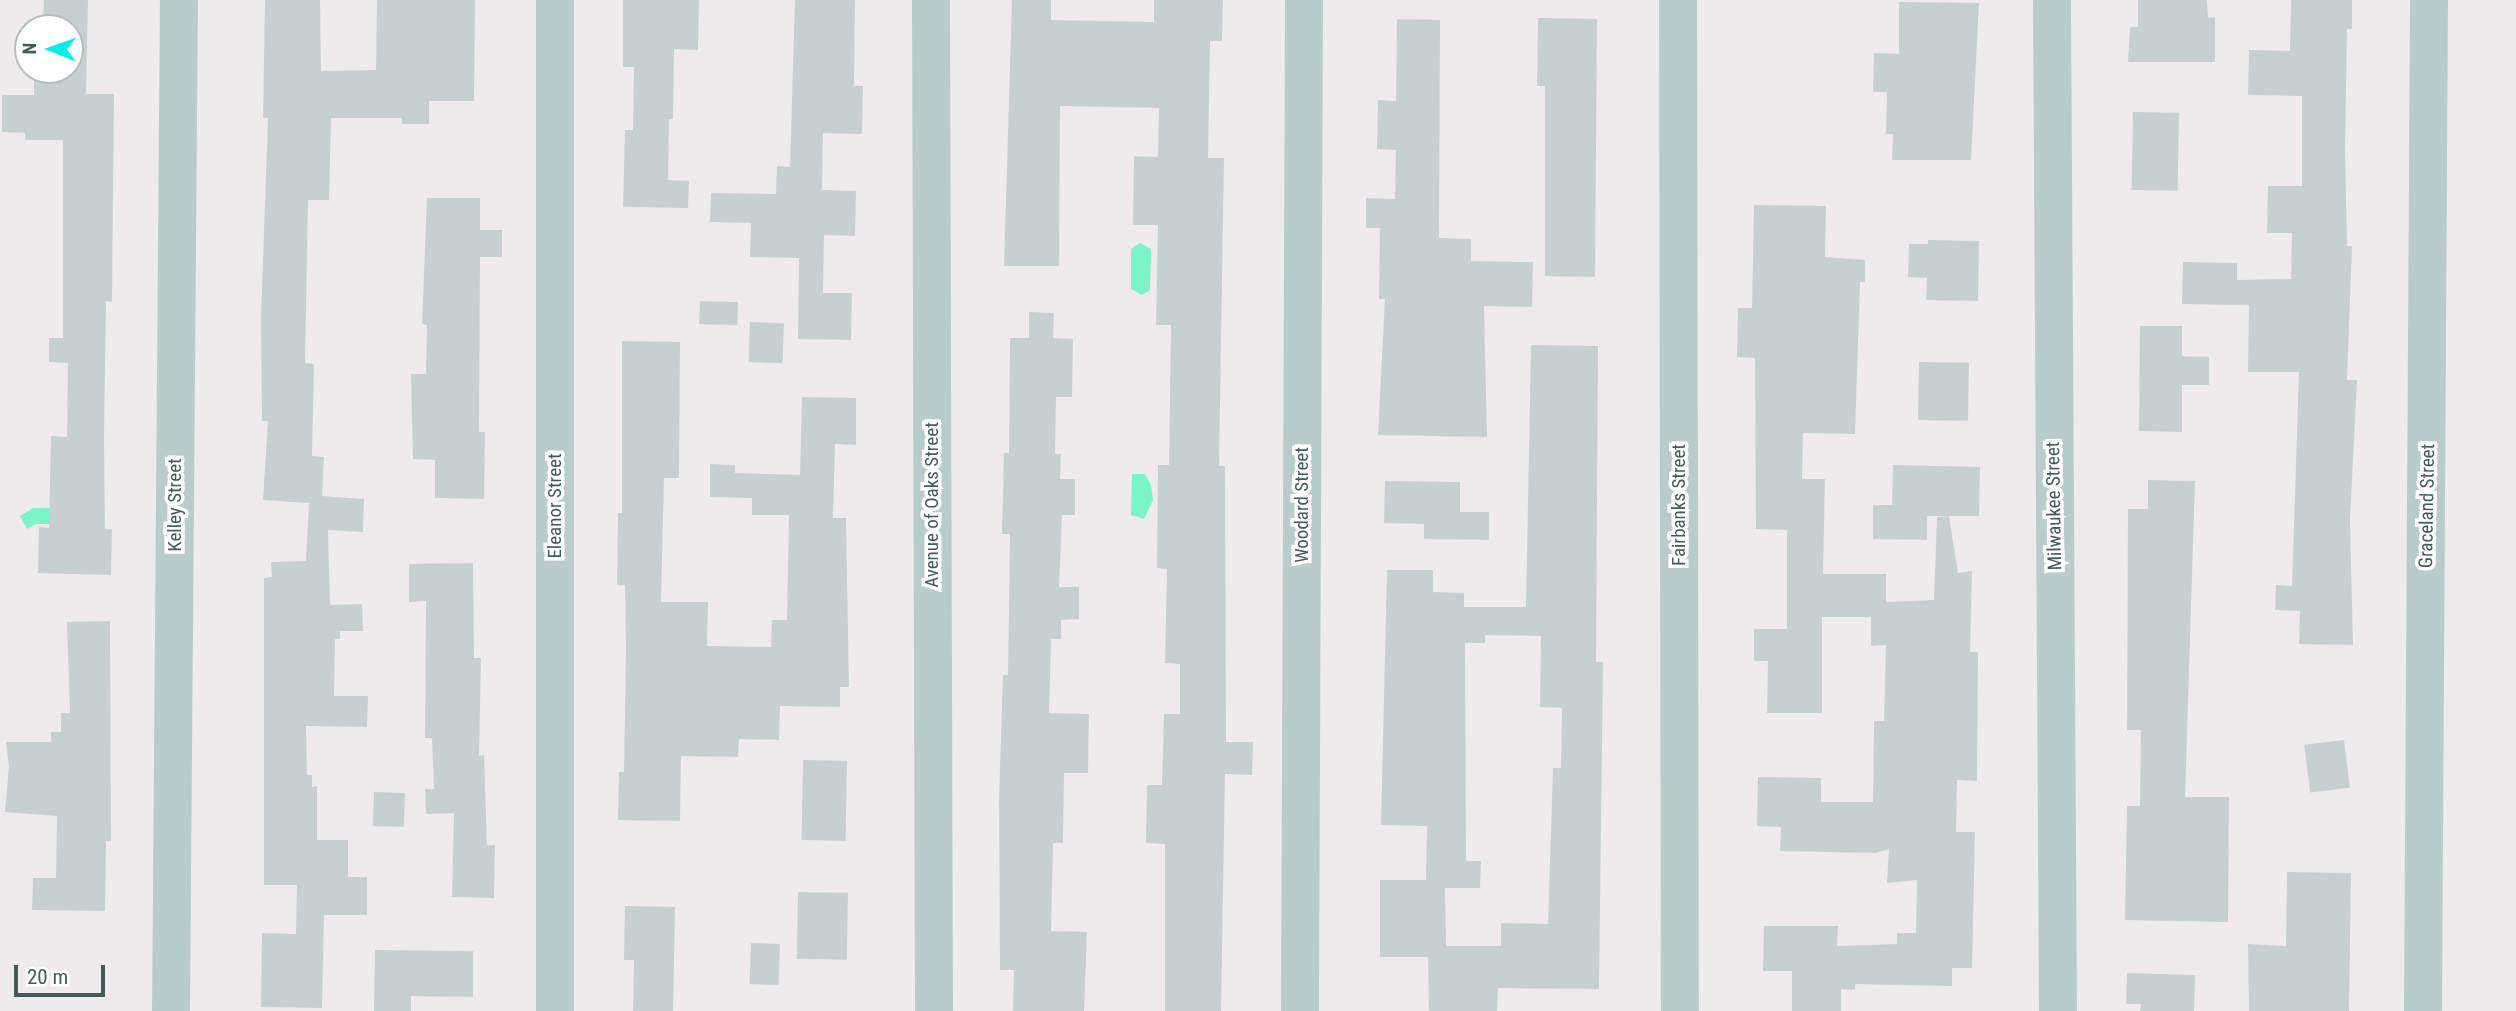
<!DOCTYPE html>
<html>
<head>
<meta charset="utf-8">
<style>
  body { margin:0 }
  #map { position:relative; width:2516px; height:1011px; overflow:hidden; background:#efebed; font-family:"Roboto Condensed",sans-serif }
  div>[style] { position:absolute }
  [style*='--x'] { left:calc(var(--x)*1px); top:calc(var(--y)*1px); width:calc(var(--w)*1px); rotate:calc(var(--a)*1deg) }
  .water>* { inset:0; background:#7bf4c9 }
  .building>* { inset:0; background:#c6d0d1; transform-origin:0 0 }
  .minor>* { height:38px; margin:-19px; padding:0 19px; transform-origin:19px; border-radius:19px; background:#b8cdcb }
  span { translate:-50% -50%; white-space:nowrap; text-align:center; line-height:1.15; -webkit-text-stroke:7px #fff; paint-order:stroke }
  .street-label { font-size:19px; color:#425b58 }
  .north { position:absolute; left:14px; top:14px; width:70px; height:70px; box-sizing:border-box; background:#fff; border:2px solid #b3bdbc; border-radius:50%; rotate:271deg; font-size:19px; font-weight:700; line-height:28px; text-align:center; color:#425b58 }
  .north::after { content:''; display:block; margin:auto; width:24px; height:32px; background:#06edec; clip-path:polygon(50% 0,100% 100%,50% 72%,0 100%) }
  .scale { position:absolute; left:14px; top:965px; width:91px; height:32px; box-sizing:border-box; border:4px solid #425b58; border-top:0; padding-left:9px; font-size:21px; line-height:24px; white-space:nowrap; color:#425b58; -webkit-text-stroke:5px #fff; paint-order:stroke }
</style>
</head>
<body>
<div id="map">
  <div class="water">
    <div style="clip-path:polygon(1140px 243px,1151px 249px,1150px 290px,1142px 295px,1131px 289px,1131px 249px)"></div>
    <div style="clip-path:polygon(1132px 474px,1145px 474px,1151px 485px,1153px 500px,1144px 519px,1131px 515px)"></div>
    <div style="clip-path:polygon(33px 508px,64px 508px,68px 524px,36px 524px,27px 529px,20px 516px)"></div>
  </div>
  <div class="building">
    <div style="clip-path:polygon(44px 0,88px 0,86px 94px,114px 94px,112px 302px,106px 301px,104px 437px,105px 529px,112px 529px,111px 575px,38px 573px,39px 527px,49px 528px,51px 436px,67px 437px,68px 363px,49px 362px,49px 338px,63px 338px,63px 140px,25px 140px,25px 133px,2px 132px,2px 95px,34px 95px,34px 70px,70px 70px,70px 28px,43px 28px)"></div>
    <div style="clip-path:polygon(265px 0,320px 0,321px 71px,376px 70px,377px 0,475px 0,474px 101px,429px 101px,429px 124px,402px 124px,402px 118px,331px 118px,329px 200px,308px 200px,305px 363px,314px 364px,312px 456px,324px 457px,322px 496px,364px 499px,363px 532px,328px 530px,330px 605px,362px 604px,363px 631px,340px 631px,340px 639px,335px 639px,334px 696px,368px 696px,367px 727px,306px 726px,307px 775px,312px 775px,312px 787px,317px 786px,317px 840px,348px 840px,348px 877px,367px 877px,367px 915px,324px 915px,322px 1008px,261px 1007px,262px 933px,296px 934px,297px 885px,264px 885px,264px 578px,272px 577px,271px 562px,306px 561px,309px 503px,263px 500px,268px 421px,262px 421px,261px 318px,268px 118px,263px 118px)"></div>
    <div style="clip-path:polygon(623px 0,699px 0,698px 50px,674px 49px,673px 119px,669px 119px,668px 180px,689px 181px,688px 208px,623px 207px,625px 130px,633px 130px,634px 67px,623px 67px)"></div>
    <div style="clip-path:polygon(795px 0,855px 0,854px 86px,863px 86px,862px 134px,823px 133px,822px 190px,856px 191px,855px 236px,824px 235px,823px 293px,852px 293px,851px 340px,798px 339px,799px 258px,750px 257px,751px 223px,710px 222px,711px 193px,776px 194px,777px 166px,790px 167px)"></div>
    <div style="clip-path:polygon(1012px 0,1051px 0,1051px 20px,1154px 22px,1154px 0,1223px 0,1222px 41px,1210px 41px,1208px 158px,1224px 158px,1219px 466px,1225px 466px,1226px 742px,1253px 742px,1252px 775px,1225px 774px,1221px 1011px,1165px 1011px,1165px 844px,1146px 843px,1147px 785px,1162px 785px,1164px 714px,1180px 714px,1180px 664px,1165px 663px,1167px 569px,1157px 568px,1158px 465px,1169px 465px,1171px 325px,1156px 325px,1158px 225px,1133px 225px,1134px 156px,1158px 157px,1159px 108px,1060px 106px,1059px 266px,1004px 266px)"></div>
    <div style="clip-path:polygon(2138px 0,2207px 0,2208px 18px,2215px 17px,2215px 62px,2128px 62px,2130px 27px,2138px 27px)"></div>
    <div style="clip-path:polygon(2291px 0,2352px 0,2352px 29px,2347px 29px,2345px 151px,2347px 246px,2352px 246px,2347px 380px,2357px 380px,2350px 519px,2353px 645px,2299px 644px,2300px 611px,2275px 610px,2276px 585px,2292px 586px,2299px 372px,2248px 372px,2249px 305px,2182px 304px,2183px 262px,2237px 263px,2237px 280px,2291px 279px,2292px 233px,2267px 233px,2268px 186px,2302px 186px,2302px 96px,2248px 95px,2249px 50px,2290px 51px)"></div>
    <div style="clip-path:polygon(1899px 2px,1979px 3px,1971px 160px,1892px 160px,1893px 134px,1886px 134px,1887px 92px,1873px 92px,1874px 53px,1899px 54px)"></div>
    <div style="clip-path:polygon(1538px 18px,1597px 19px,1595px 277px,1545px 276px,1545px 86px,1537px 86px)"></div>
    <div style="clip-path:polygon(1397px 19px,1440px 20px,1439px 238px,1471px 239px,1471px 261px,1533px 262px,1532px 307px,1484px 306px,1487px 437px,1378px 435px,1385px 299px,1379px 299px,1380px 228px,1366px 228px,1366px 198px,1395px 199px,1396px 150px,1377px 149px,1378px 100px,1396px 101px)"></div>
    <div style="left:2133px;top:112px;width:46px;height:78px;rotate:1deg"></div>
    <div style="clip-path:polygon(427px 198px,480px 198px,480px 230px,502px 230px,502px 257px,480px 257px,479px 432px,485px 432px,484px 499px,435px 498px,435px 460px,413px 459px,411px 374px,426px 374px,427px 325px,422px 324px)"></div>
    <div style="clip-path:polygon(1754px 205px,1826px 206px,1825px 257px,1865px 260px,1865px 282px,1860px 282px,1855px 434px,1803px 433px,1802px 479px,1825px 479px,1823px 574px,1886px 574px,1886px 602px,1934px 600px,1937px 517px,1949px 516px,1958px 573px,1972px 571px,1970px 652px,1978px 652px,1977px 781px,1957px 780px,1956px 832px,1975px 832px,1972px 968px,1952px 968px,1952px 986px,1855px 984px,1855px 990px,1841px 989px,1841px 1011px,1792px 1011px,1792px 971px,1763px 971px,1764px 926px,1838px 926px,1837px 946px,1897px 944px,1897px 933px,1916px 933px,1917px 880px,1887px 883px,1889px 849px,1876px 853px,1780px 851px,1781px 827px,1757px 826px,1758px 777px,1821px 778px,1821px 802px,1873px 802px,1874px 721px,1884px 721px,1886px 645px,1871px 646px,1871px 617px,1822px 617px,1822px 713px,1767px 713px,1768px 661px,1754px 661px,1754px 629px,1787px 629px,1787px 530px,1756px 529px,1755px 358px,1737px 357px,1738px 308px,1752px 308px)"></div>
    <div style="clip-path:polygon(1928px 240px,1979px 241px,1978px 301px,1926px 300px,1927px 278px,1908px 277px,1909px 244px,1928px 244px)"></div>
    <div style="left:700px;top:301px;width:38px;height:23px;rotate:2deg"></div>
    <div style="clip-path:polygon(1029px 312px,1054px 313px,1053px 338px,1073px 339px,1072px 397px,1056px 397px,1055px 454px,1061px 454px,1060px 479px,1075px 479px,1075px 515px,1062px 515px,1059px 587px,1079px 587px,1079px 619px,1061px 620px,1061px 639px,1051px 639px,1049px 713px,1089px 714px,1088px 773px,1064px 773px,1063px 843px,1053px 843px,1051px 931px,1087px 932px,1084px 1011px,1013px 1011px,1014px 970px,1000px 970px,999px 799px,1003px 675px,1008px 675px,1010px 534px,1002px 534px,1004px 453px,1009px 453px,1010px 338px,1029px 338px)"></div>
    <div style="left:750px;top:322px;width:34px;height:40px;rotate:2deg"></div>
    <div style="clip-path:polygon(2140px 326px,2182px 326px,2182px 356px,2209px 357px,2209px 385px,2182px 385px,2182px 432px,2139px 431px)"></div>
    <div style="clip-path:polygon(622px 341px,680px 342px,679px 478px,664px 478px,661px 602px,708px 602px,707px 646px,771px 647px,772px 620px,787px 620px,789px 515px,752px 515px,752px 498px,710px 497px,710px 464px,735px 465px,735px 473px,800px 475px,802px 397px,856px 398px,856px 445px,835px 444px,833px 518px,846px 518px,849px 687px,840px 687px,840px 707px,780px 706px,779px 740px,739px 739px,738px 757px,681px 756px,680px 821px,618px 820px,619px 772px,624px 772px,626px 648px,625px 585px,617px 585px,618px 513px,622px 513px)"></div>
    <div style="clip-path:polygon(evenodd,1531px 345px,1598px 346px,1596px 662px,1603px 662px,1599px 989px,1498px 988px,1497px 1011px,1429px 1011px,1428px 957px,1380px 957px,1380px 880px,1426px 880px,1427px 826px,1381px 825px,1387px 570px,1433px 570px,1433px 592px,1464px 593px,1464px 607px,1526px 607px,1531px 345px,1485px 635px,1541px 636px,1540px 707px,1562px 708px,1561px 768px,1553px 768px,1548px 924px,1501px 923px,1501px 946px,1446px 946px,1445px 888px,1480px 888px,1481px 861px,1466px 861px,1465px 643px,1485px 643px,1485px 635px)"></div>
    <div style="left:1919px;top:362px;width:50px;height:58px;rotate:1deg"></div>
    <div style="clip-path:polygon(1893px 465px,1980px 467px,1979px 516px,1927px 516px,1927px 540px,1873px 539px,1873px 505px,1892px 505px)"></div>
    <div style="clip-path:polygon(2148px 480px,2195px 481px,2185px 797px,2229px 797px,2228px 922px,2125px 920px,2127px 806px,2140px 806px,2141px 730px,2127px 730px,2128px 509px,2148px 509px)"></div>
    <div style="clip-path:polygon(1385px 481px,1460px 482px,1460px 512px,1489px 512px,1489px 540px,1424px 539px,1424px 524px,1384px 523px)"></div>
    <div style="clip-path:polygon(473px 563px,474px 658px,481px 658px,479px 756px,484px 755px,487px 845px,495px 845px,494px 898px,452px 897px,454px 813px,426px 814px,425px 789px,434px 789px,432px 738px,425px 738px,426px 601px,409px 602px,409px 564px)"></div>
    <div style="clip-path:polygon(110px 621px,111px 841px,106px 841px,105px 911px,32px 910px,33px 878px,56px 878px,57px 816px,5px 812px,9px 766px,6px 742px,51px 742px,51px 732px,61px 732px,61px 713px,70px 713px,67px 622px)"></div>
    <div style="left:2344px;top:740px;width:48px;height:40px;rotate:83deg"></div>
    <div style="left:803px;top:760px;width:44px;height:80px;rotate:1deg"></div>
    <div style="left:374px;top:792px;width:31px;height:34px;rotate:2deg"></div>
    <div style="clip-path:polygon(2287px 872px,2351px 873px,2349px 1011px,2249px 1011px,2248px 944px,2286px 946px)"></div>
    <div style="left:798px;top:892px;width:50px;height:67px;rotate:1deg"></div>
    <div style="clip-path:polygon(625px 906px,675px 907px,673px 1011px,633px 1011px,634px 960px,624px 960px)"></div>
    <div style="left:751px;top:943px;width:29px;height:41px;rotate:2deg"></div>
    <div style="clip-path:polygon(375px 950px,473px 951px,473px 997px,411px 996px,411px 1011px,374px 1011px)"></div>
    <div style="clip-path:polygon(2127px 973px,2195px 975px,2194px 1011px,2140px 1011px,2141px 1004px,2126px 1004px)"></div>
  </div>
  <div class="minor">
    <div style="--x:555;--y:0;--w:1011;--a:90"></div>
    <div style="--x:931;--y:0;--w:1011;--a:89.83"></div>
    <div style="--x:1678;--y:0;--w:1011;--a:89.89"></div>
    <div style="--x:2052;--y:0;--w:1011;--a:89.66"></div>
    <div style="--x:171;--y:1011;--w:1011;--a:-89.55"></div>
    <div style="--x:1300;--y:1011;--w:1011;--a:-89.77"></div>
    <div style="--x:2423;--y:1011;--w:1011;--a:-89.66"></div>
  </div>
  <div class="street-label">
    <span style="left:175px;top:505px;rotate:-90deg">Kelley Street</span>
    <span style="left:932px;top:505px;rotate:-90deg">Avenue of Oaks Street</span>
    <span style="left:1302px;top:505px;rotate:-90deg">Woodard Street</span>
    <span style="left:1679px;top:505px;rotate:-90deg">Fairbanks Street</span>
    <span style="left:555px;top:506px;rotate:-90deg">Eleanor Street</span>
    <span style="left:2054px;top:506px;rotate:-91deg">Milwaukee Street</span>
    <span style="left:2427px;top:506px;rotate:-89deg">Graceland Street</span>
  </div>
  <div class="north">N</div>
  <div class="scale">20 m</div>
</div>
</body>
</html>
